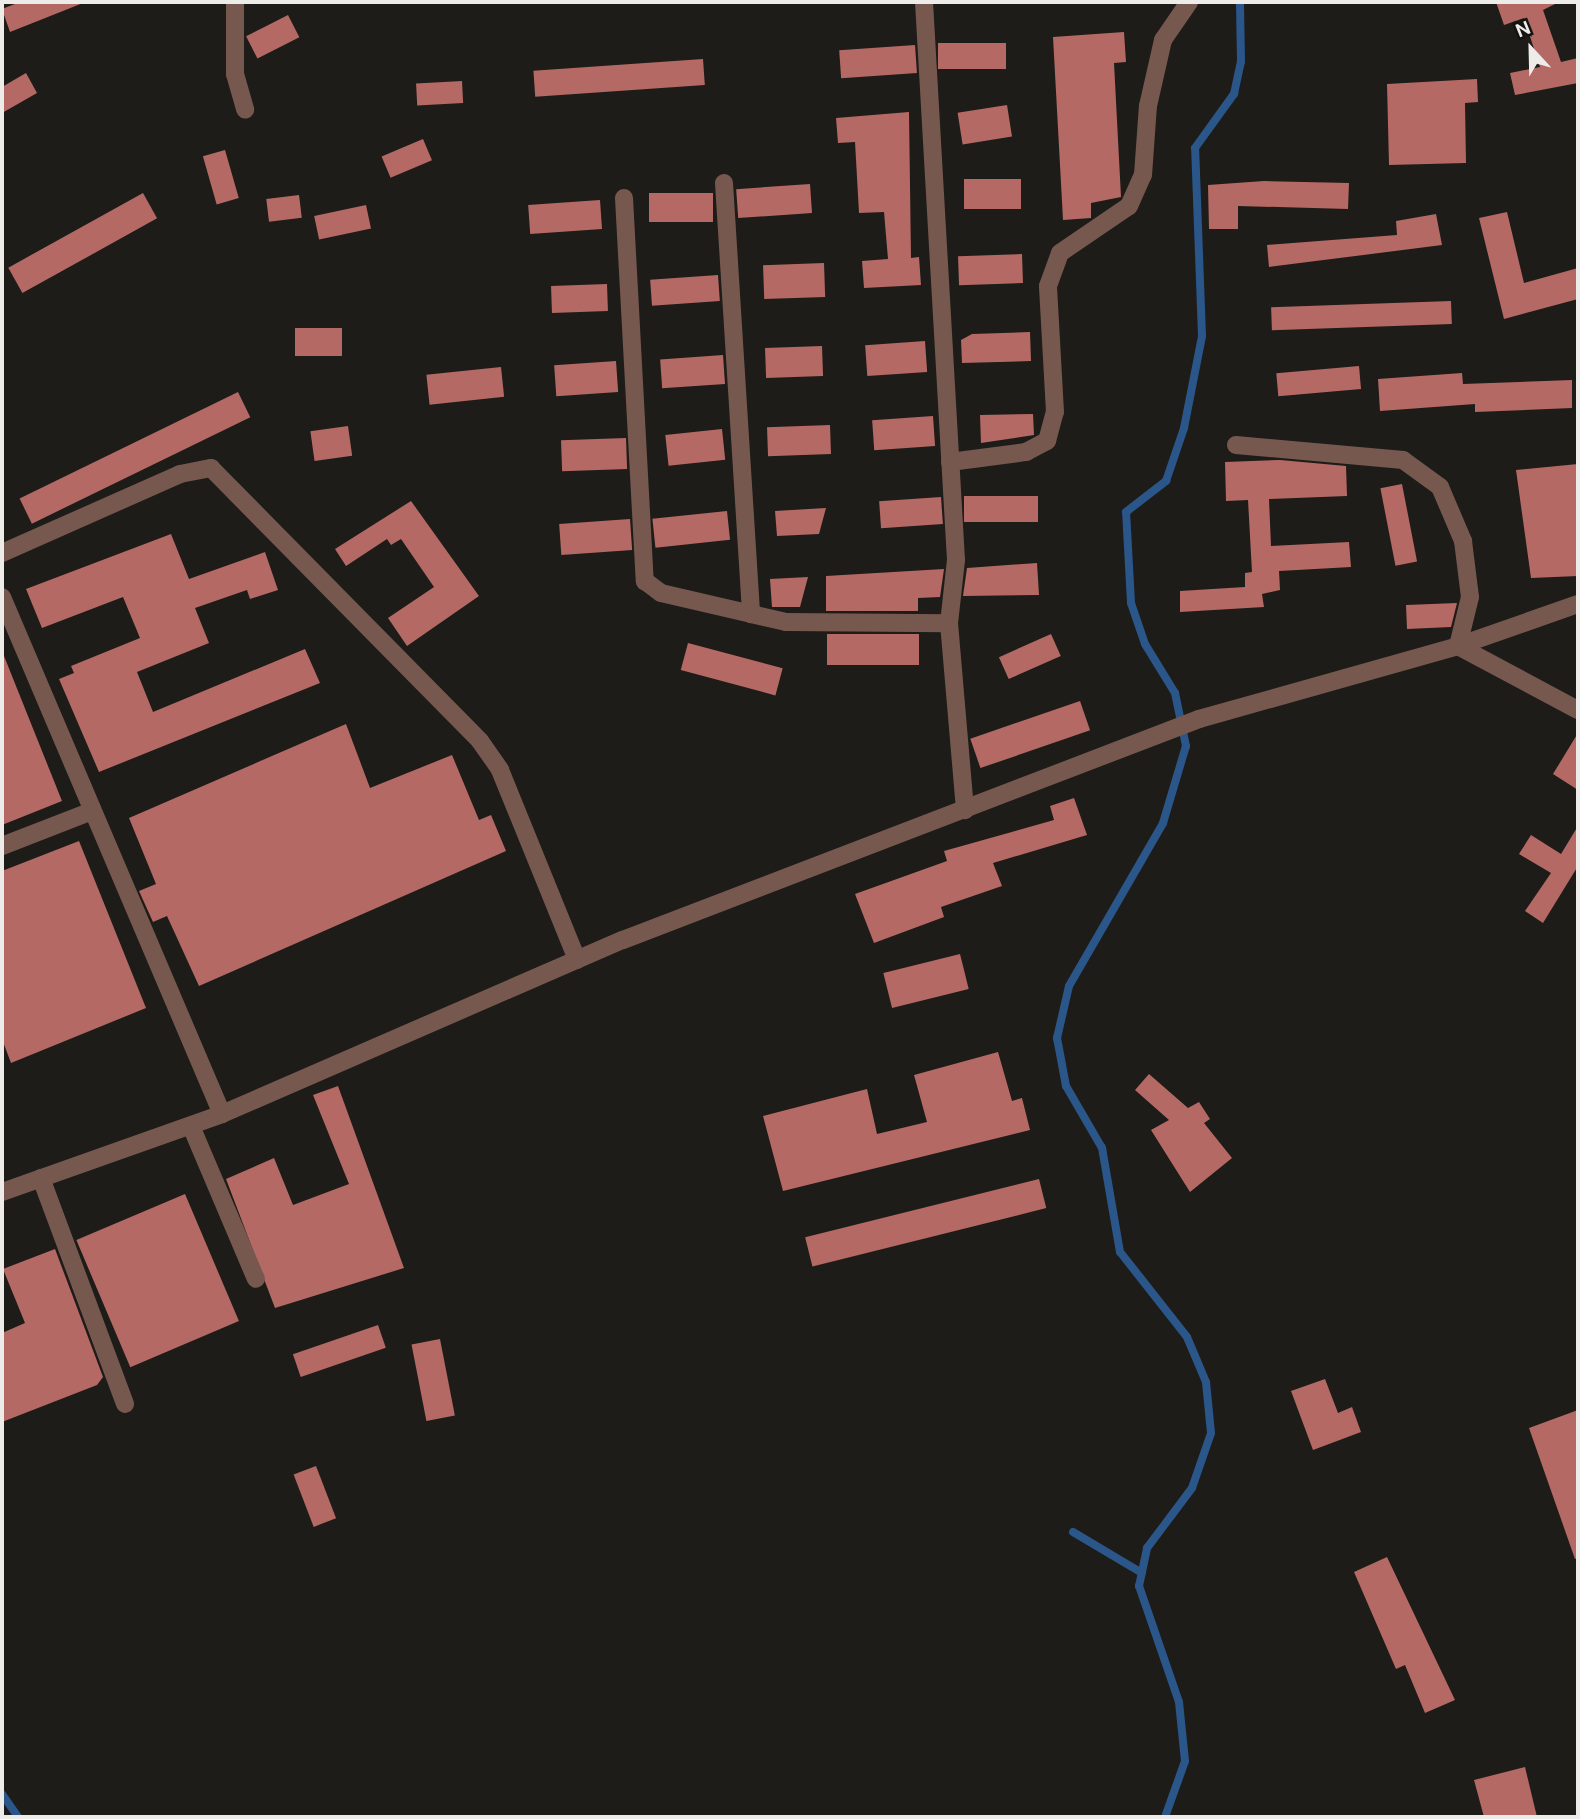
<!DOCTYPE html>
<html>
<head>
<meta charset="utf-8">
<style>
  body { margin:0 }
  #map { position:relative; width:1580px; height:1819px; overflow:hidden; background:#1d1c18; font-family:"DM Sans",sans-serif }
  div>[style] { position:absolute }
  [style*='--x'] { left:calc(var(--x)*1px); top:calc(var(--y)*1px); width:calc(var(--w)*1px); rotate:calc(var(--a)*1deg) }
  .stream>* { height:8px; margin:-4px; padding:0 4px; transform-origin:4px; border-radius:4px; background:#2a568a }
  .building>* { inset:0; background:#b56965; transform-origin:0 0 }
  .minor>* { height:18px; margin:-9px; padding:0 9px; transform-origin:9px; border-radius:9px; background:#77584f }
  .tertiary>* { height:18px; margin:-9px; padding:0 9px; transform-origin:9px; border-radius:9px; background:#77584f }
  span { translate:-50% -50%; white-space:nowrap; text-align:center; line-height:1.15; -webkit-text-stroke:7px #14130f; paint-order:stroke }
  .frame { position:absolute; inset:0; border:4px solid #edece9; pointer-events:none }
  .north { position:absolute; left:1496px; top:14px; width:70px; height:70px; -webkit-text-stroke:5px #14130f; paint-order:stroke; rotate:338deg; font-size:19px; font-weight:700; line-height:28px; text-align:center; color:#edece9 }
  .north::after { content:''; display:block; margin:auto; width:24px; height:32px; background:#edece9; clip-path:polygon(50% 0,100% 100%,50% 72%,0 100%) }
</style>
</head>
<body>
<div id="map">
  <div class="stream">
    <div style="--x:1073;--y:1532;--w:80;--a:30.7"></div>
    <div style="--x:2;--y:1794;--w:28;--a:55"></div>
    <div style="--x:1165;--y:1817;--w:59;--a:-70.3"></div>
    <div style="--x:1185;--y:1761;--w:59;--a:-95.8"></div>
    <div style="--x:1179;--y:1702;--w:123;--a:-109"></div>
    <div style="--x:1139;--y:1586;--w:39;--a:-78"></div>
    <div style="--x:1147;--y:1548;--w:75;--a:-53.1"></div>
    <div style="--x:1192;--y:1488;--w:58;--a:-70.9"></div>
    <div style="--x:1211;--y:1433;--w:51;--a:-95.6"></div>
    <div style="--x:1206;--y:1382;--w:49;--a:-112.9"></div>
    <div style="--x:1187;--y:1337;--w:108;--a:-128.2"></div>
    <div style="--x:1120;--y:1252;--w:106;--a:-99.8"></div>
    <div style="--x:1102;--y:1148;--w:72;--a:-120.1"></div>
    <div style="--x:1066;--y:1086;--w:49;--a:-100.6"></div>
    <div style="--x:1057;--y:1038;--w:53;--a:-77"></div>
    <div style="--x:1069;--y:986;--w:188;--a:-60"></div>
    <div style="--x:1163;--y:823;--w:80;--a:-73.4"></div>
    <div style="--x:1186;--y:746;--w:54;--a:-101.7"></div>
    <div style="--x:1175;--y:693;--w:57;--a:-121.5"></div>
    <div style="--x:1145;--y:644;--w:43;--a:-108.9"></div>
    <div style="--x:1131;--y:603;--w:91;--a:-93.1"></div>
    <div style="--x:1126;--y:512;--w:51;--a:-37.8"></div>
    <div style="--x:1166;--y:481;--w:56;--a:-71.2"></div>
    <div style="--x:1184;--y:428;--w:94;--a:-78.9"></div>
    <div style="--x:1202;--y:336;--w:188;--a:-92.1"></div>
    <div style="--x:1195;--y:148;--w:67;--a:-54.2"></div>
    <div style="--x:1234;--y:94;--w:33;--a:-78"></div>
    <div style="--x:1241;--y:62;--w:60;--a:-91"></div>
  </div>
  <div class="building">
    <div style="clip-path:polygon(20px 2px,83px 2px,83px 3px,10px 32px,2px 9px)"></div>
    <div style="clip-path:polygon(1496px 2px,1559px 2px,1543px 10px,1561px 62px,1578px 58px,1578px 83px,1515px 95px,1510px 73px,1540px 67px,1524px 18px,1504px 25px)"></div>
    <div style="left:288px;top:15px;width:25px;height:47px;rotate:63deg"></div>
    <div style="clip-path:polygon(1124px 32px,1126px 62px,1114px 63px,1121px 197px,1091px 203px,1091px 218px,1063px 220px,1053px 37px)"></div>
    <div style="left:1006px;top:43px;width:26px;height:68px;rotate:90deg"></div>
    <div style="left:915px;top:45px;width:28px;height:76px;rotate:86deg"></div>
    <div style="left:703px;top:59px;width:26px;height:170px;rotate:86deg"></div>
    <div style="clip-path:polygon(26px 73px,37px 93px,2px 113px,2px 87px)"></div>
    <div style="clip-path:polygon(1477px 79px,1478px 102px,1465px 103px,1466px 163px,1389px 165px,1387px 84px)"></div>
    <div style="left:462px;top:81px;width:22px;height:46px;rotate:87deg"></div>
    <div style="left:1007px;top:105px;width:32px;height:50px;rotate:81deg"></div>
    <div style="clip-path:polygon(909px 112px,911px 258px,919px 257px,921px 285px,864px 288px,862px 261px,888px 259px,884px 212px,859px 213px,855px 142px,838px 143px,836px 118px)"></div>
    <div style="left:423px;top:139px;width:23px;height:45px;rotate:67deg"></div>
    <div style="left:225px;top:150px;width:50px;height:23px;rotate:74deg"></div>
    <div style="left:964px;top:179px;width:57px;height:30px"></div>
    <div style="clip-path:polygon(1264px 181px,1349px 183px,1348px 209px,1238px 206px,1238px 229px,1209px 229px,1208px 185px)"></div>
    <div style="left:810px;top:184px;width:29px;height:74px;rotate:86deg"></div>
    <div style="left:143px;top:193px;width:29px;height:154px;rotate:61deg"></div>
    <div style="left:713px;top:193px;width:29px;height:64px;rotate:90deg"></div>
    <div style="left:299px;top:195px;width:23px;height:33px;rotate:83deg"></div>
    <div style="left:600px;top:200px;width:29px;height:72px;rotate:86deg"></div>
    <div style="left:366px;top:205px;width:24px;height:53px;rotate:78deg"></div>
    <div style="clip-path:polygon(1507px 212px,1524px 283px,1578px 268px,1578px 299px,1504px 319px,1479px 218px)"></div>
    <div style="clip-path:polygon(1436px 214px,1442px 245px,1269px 267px,1267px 245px,1397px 235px,1396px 221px)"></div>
    <div style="left:1022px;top:254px;width:29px;height:64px;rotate:88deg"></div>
    <div style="left:824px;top:263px;width:34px;height:61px;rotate:88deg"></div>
    <div style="left:718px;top:275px;width:26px;height:68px;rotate:86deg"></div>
    <div style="left:607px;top:284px;width:27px;height:56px;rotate:88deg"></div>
    <div style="left:1451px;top:301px;width:23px;height:180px;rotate:88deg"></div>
    <div style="left:342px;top:328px;width:28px;height:47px;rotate:90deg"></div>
    <div style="clip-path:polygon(1030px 332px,1031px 361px,962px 363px,961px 340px,972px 334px)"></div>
    <div style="left:925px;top:341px;width:31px;height:60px;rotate:86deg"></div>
    <div style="left:822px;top:346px;width:30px;height:57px;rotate:88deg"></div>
    <div style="left:723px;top:355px;width:29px;height:63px;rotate:86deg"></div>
    <div style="left:616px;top:361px;width:31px;height:62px;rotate:86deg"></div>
    <div style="left:1359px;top:366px;width:23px;height:83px;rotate:85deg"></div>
    <div style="left:501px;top:367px;width:30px;height:75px;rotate:84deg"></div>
    <div style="clip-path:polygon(1462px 373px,1463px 384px,1572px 380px,1572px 408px,1475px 412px,1475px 404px,1380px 411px,1378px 379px)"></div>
    <div style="left:238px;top:392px;width:28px;height:243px;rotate:64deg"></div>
    <div style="clip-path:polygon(1033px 414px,1034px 435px,981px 443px,980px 415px)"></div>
    <div style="left:933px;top:416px;width:30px;height:61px;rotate:86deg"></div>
    <div style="left:830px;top:425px;width:29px;height:63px;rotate:88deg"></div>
    <div style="left:348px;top:426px;width:30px;height:38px;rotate:82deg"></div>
    <div style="left:722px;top:429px;width:31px;height:57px;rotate:84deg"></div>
    <div style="left:626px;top:438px;width:31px;height:65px;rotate:88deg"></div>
    <div style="clip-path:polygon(1280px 460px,1346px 466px,1347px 496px,1269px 499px,1271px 546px,1349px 542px,1351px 567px,1279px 571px,1280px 590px,1262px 594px,1264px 607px,1180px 612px,1180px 591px,1245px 587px,1245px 573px,1252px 572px,1248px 500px,1226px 501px,1225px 462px)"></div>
    <div style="clip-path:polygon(1578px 464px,1578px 576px,1531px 578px,1516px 470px)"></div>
    <div style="left:1402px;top:484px;width:79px;height:22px;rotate:79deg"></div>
    <div style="left:1038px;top:496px;width:26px;height:74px;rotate:90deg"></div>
    <div style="left:941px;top:497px;width:27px;height:62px;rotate:86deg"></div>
    <div style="clip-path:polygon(411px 501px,479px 596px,407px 646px,388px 618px,434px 587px,401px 539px,391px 545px,387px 539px,346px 566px,335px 549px)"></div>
    <div style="clip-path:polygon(826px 508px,819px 534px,777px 536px,775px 511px)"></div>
    <div style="left:727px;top:511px;width:29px;height:75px;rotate:84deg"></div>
    <div style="left:630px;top:519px;width:31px;height:71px;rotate:86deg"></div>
    <div style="clip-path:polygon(171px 534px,189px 579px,265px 552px,278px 590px,250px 599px,247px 590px,195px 608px,209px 643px,137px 672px,153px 712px,305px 649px,320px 683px,99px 772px,59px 679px,74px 673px,71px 666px,140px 638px,123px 597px,42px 628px,26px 589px)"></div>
    <div style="clip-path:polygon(1037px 563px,1039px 595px,963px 596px,967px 568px)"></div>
    <div style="clip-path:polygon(944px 569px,940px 597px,918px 598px,918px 611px,826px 611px,826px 576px)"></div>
    <div style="clip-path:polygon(808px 577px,800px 607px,772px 607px,770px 579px)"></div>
    <div style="clip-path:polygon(1457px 603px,1451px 627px,1407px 629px,1406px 605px)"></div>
    <div style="left:827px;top:634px;width:92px;height:31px"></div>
    <div style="left:1051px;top:634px;width:24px;height:57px;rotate:66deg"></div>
    <div style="left:688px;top:643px;width:98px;height:28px;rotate:15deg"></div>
    <div style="clip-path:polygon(2px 651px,62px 801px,2px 825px)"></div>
    <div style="left:1080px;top:701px;width:31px;height:116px;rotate:71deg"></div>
    <div style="clip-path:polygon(346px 724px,370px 788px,452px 755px,479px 820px,491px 815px,506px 851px,199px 986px,167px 916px,153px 922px,139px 891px,156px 884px,129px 818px)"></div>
    <div style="clip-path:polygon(1578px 733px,1578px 790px,1553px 774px)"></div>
    <div style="clip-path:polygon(1074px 798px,1087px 835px,993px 863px,1002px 886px,941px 907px,944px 917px,874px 943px,855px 894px,947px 861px,944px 851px,1054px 820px,1050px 806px)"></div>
    <div style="clip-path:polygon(1578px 826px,1578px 866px,1543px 923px,1525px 911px,1551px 873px,1519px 854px,1531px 835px,1561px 854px)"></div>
    <div style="clip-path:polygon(79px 841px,146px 1008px,11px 1063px,2px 1039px,2px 871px)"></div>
    <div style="left:960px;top:954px;width:36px;height:79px;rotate:76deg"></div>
    <div style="clip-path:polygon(998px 1052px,1012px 1101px,1022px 1098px,1030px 1130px,783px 1191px,763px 1116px,867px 1089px,877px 1134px,927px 1122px,914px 1075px)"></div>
    <div style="clip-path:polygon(1149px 1074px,1188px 1108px,1199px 1102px,1210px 1119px,1204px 1123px,1232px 1158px,1190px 1192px,1151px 1130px,1169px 1120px,1135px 1090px)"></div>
    <div style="clip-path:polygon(338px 1086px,404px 1268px,275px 1308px,226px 1179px,274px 1158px,293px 1205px,349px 1184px,313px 1095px)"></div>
    <div style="left:1039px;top:1179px;width:30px;height:241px;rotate:76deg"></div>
    <div style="left:185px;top:1194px;width:138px;height:118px;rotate:67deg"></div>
    <div style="clip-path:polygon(55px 1249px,103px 1377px,97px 1385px,2px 1422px,2px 1333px,25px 1323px,3px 1269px)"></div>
    <div style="left:378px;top:1325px;width:24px;height:90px;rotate:71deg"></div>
    <div style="left:440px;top:1339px;width:78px;height:29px;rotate:79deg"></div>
    <div style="clip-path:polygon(1325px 1379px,1338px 1413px,1352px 1407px,1361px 1432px,1313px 1450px,1291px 1391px)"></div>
    <div style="clip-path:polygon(1578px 1410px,1578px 1558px,1575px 1559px,1529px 1428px)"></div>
    <div style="left:316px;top:1466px;width:56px;height:24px;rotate:69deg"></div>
    <div style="clip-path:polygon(1387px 1557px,1455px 1700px,1425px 1713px,1405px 1665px,1396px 1669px,1354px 1572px)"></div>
    <div style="clip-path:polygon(1525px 1767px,1537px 1817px,1484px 1817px,1474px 1780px)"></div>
  </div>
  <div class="minor">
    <div style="--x:235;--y:2;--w:72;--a:90"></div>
    <div style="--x:235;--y:74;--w:37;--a:74"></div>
    <div style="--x:924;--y:2;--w:559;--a:86.72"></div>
    <div style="--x:956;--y:560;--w:63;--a:96.3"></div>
    <div style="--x:949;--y:623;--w:188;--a:85.1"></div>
    <div style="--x:724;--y:183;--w:432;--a:86.4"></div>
    <div style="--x:751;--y:614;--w:36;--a:13"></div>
    <div style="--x:786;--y:622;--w:163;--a:0.4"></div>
    <div style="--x:624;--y:198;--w:384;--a:86.9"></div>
    <div style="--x:645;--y:581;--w:20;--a:37"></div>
    <div style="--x:661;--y:593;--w:92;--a:13.1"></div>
    <div style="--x:1236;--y:445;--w:168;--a:5.1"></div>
    <div style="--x:1403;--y:460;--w:46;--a:36.1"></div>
    <div style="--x:1440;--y:487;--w:59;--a:66.9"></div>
    <div style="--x:1463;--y:541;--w:56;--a:82.9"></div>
    <div style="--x:1470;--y:597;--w:50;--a:103.8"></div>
    <div style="--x:1458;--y:646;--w:136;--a:28.1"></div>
    <div style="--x:950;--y:462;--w:77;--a:-7.5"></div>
    <div style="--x:1026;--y:452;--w:24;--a:-28"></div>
    <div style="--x:1047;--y:441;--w:30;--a:-75"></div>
    <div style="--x:1055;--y:412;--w:126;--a:-93.2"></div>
    <div style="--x:1048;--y:286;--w:35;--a:-70"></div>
    <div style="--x:1060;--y:253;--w:83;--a:-34.3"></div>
    <div style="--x:1129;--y:206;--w:34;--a:-66"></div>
    <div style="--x:1143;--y:175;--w:69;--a:-85.9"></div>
    <div style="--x:1148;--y:106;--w:68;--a:-77.2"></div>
    <div style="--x:1163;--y:40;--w:46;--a:-55.6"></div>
    <div style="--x:2;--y:553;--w:195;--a:-23.9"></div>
    <div style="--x:180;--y:474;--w:32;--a:-11"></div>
    <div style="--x:211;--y:468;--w:383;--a:45.4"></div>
    <div style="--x:480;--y:741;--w:35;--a:55"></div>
    <div style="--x:500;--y:770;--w:205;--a:67.9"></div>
    <div style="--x:2;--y:597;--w:562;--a:66.95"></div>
    <div style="--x:2;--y:846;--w:97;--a:-21.3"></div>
    <div style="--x:191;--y:1126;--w:166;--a:67"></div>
    <div style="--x:41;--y:1178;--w:241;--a:69.6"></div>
  </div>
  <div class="tertiary">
    <div style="--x:2;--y:1192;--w:233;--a:-19.5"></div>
    <div style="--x:222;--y:1114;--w:437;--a:-23.5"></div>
    <div style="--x:623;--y:940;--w:617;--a:-20.99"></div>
    <div style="--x:1199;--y:719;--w:269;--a:-15.7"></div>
    <div style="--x:1458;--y:646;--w:127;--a:-19.3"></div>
  </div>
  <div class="frame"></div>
  <div class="north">N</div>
</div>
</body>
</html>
